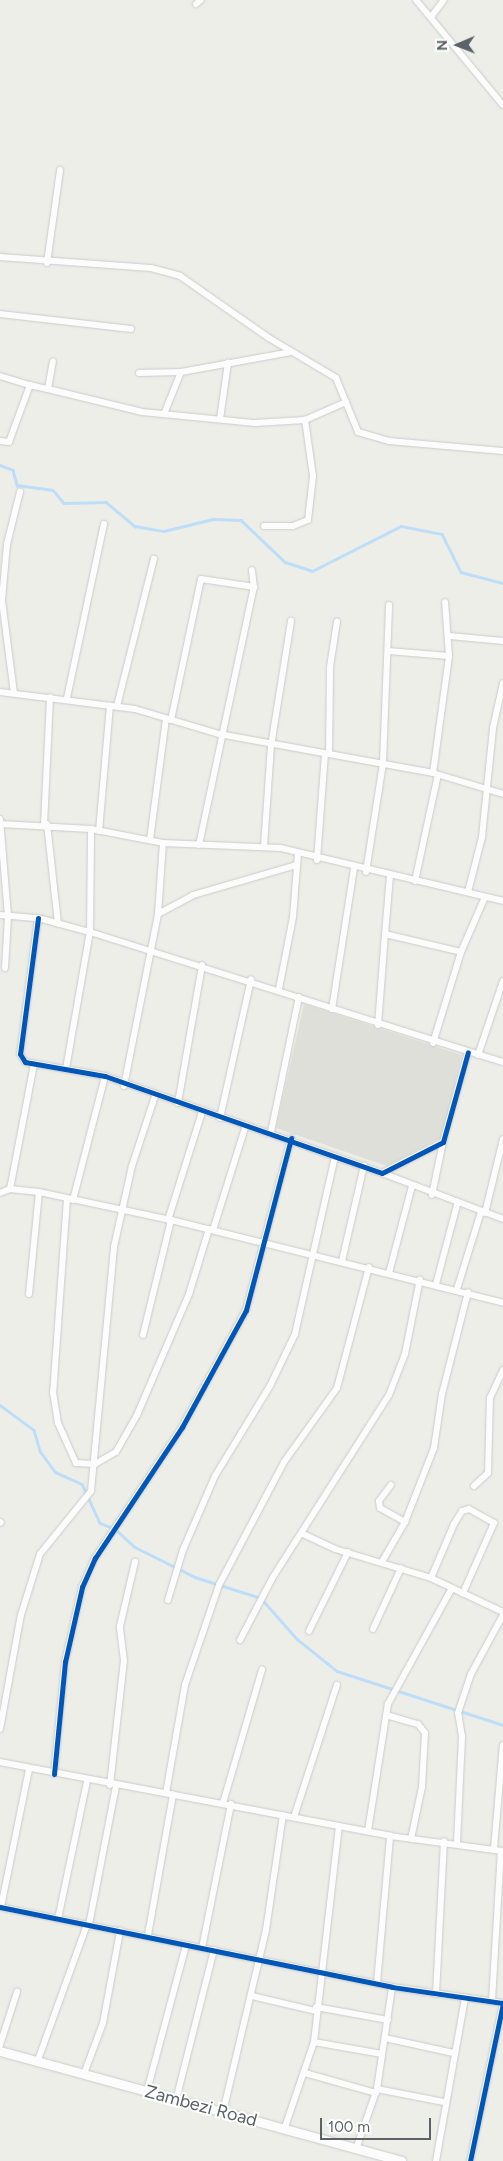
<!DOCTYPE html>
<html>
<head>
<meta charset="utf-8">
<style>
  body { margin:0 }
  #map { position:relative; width:503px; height:2161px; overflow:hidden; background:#eeeee9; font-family:Figtree,sans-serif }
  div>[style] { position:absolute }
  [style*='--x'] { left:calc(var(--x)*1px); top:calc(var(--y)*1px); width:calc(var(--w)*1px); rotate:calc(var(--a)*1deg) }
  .industrial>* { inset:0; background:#dfdfda }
  .stream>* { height:2.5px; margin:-1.25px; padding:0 1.25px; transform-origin:1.25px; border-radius:1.25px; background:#bddef8 }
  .roads { filter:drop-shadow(0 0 1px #cacbca) drop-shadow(0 0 1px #cacbca) }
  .minor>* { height:6px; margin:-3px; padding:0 3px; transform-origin:3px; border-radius:3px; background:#fcfcfc }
  .secondary>* { height:9px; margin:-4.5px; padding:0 4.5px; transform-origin:4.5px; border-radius:4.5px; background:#fcfcfc }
  .cycleway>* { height:5px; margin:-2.5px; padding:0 2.5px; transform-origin:2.5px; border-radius:2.5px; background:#0057b8 }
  span { translate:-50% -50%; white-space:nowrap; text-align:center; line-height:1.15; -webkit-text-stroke:4px #fff; paint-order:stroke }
  .street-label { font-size:18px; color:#5d6268 }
  .north { position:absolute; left:433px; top:20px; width:50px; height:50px; -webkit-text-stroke:4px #fff; paint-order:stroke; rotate:269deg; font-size:14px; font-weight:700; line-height:20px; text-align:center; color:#5d6268 }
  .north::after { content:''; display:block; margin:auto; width:18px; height:22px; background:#5d6268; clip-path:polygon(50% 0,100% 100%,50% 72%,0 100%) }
  .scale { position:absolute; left:320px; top:2118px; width:111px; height:22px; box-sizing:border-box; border:2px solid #5d6268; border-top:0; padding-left:6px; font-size:15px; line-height:18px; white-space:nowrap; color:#5d6268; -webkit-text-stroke:4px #fff; paint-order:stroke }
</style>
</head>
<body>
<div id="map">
  <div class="industrial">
    <div style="clip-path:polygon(304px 1004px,462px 1055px,442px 1137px,387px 1166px,276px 1128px)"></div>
  </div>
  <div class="stream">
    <div style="--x:0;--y:465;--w:14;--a:21"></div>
    <div style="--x:13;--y:470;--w:16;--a:75"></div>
    <div style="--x:17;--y:485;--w:36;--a:8"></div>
    <div style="--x:53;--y:490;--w:17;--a:50"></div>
    <div style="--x:64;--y:503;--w:42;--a:-1.4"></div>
    <div style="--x:106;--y:502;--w:38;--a:40"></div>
    <div style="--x:135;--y:526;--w:29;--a:10"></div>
    <div style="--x:164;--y:531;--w:50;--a:-13.8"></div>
    <div style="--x:213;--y:519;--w:28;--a:2"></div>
    <div style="--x:241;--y:520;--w:61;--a:43.7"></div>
    <div style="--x:285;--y:562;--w:28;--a:18"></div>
    <div style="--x:312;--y:571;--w:100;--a:-26.8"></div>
    <div style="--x:401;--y:526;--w:42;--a:11"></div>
    <div style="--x:442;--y:534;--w:42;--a:63.4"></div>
    <div style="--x:461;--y:572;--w:43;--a:14.7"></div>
    <div style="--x:0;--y:1405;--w:42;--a:36.3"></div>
    <div style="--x:34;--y:1430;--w:22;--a:74"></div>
    <div style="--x:40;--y:1451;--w:26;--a:54"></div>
    <div style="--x:55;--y:1472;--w:30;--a:24"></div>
    <div style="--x:82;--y:1484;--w:43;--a:65.2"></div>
    <div style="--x:100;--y:1523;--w:16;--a:22"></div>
    <div style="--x:115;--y:1529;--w:27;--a:42"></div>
    <div style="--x:135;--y:1547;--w:67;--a:26.6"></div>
    <div style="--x:195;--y:1577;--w:69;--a:17.7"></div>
    <div style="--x:261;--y:1598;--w:55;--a:48.7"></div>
    <div style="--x:297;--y:1639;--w:51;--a:38.7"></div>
    <div style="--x:337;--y:1671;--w:175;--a:18"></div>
  </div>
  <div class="roads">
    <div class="minor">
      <div style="--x:416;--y:0;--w:136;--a:50.4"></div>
      <div style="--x:196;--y:4;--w:6;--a:-39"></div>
      <div style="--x:431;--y:17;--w:21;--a:-53"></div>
      <div style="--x:0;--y:257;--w:151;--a:4.2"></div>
      <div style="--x:151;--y:268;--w:30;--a:15"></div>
      <div style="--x:180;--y:276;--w:108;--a:34.9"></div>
      <div style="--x:269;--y:338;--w:78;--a:30.8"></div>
      <div style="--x:336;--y:378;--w:58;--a:67.8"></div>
      <div style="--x:358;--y:432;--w:32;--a:16"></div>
      <div style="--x:389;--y:441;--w:114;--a:5"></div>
      <div style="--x:47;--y:263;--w:94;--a:-82"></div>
      <div style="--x:0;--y:314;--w:132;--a:6.5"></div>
      <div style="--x:139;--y:373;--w:42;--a:-1.4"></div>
      <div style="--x:181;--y:372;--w:112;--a:-10.3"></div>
      <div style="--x:0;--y:376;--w:31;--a:17"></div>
      <div style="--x:48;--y:389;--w:97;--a:13.7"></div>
      <div style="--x:142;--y:412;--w:114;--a:5.6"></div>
      <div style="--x:255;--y:423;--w:50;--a:-3.4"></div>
      <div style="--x:305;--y:420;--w:45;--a:-23.7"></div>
      <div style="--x:164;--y:414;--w:45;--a:-68"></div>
      <div style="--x:220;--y:419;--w:57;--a:-81.9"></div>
      <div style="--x:0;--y:441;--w:9;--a:6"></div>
      <div style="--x:9;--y:442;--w:61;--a:-69.8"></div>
      <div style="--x:30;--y:385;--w:18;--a:13"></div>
      <div style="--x:48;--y:389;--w:28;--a:-80"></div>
      <div style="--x:264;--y:526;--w:29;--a:0"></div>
      <div style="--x:293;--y:526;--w:16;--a:-22"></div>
      <div style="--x:308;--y:520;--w:44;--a:-83.5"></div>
      <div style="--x:313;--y:476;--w:57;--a:-98.1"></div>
      <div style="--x:450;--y:636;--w:53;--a:5.4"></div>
      <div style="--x:388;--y:651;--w:61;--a:4.7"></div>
      <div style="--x:0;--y:692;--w:136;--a:7.2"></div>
      <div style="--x:135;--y:709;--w:88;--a:16.6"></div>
      <div style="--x:219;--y:734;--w:218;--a:10.3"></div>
      <div style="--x:433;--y:773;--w:73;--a:16.7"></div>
      <div style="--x:14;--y:693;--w:94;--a:-97.4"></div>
      <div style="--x:2;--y:600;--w:56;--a:-84.9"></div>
      <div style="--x:7;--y:544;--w:54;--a:-76"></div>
      <div style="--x:67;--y:698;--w:178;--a:-78"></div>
      <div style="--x:117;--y:706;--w:152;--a:-75.9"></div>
      <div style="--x:171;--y:720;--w:144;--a:-78"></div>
      <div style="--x:201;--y:579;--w:54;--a:8.6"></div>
      <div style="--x:329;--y:754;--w:87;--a:-89.3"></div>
      <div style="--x:330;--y:667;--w:46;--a:-81.2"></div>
      <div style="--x:433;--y:773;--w:118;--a:-82.2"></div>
      <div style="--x:449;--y:656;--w:54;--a:-94.2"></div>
      <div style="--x:0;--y:819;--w:97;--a:85.3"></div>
      <div style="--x:8;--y:916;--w:52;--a:93.3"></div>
      <div style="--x:0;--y:824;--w:91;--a:3.1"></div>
      <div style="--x:91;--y:829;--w:73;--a:11"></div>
      <div style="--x:163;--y:843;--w:118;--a:2.4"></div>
      <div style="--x:281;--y:848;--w:228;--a:13.4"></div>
      <div style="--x:47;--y:824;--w:100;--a:83.7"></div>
      <div style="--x:44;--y:825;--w:128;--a:-87.3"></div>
      <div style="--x:99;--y:831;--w:126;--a:-85"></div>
      <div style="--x:150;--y:840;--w:122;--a:-82.5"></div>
      <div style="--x:199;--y:845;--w:264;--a:-78"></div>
      <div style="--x:254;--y:587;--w:17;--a:-97"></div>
      <div style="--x:264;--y:846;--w:100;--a:-86"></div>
      <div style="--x:271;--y:746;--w:127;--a:-80.9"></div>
      <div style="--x:317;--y:860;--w:106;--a:-85.7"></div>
      <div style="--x:366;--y:872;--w:110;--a:-81.1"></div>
      <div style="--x:383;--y:763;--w:158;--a:-87.8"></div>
      <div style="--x:390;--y:876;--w:58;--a:94.9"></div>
      <div style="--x:385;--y:934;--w:78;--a:13.3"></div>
      <div style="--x:415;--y:881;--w:108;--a:-77.8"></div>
      <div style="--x:468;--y:892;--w:57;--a:-75.7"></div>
      <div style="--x:482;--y:837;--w:110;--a:-84.2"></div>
      <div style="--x:493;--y:728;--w:46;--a:-77.5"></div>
      <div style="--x:158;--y:914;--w:71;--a:-86"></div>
      <div style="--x:0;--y:915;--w:38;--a:5"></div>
      <div style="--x:38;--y:918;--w:54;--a:15.1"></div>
      <div style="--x:90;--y:932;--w:433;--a:17.5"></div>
      <div style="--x:38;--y:918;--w:137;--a:97.5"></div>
      <div style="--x:20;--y:1054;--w:9;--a:58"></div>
      <div style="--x:25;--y:1062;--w:81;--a:9.9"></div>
      <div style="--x:105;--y:1076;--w:293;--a:19.3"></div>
      <div style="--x:382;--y:1173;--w:68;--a:-26.9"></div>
      <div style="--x:443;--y:1142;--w:93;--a:-74.5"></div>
      <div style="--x:279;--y:989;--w:73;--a:-79"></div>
      <div style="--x:293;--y:917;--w:64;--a:-85.5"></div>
      <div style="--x:332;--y:1009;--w:143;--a:-81.1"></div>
      <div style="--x:378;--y:1025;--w:91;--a:-85.6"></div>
      <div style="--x:433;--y:1043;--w:95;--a:-72.9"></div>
      <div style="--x:461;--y:952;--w:60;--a:-66.4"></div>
      <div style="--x:478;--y:1055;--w:78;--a:-71.3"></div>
      <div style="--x:66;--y:1069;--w:139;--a:-80.1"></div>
      <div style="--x:90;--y:932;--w:103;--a:-89.4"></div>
      <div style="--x:124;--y:1086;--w:175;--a:-78.8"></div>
      <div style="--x:158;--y:914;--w:40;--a:-28"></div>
      <div style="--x:193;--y:895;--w:107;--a:-16.2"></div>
      <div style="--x:178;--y:1103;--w:140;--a:-80.1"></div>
      <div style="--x:220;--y:1118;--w:142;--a:-77.4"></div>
      <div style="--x:271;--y:1132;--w:138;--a:-78.3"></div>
      <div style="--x:382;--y:1173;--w:129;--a:20.8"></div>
      <div style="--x:10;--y:1189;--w:127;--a:-79.1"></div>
      <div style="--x:0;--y:1193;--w:11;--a:-22"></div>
      <div style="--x:10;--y:1189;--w:29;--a:6"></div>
      <div style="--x:39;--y:1192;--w:135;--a:12"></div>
      <div style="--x:171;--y:1220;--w:342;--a:14"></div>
      <div style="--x:432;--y:1195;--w:54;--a:-78.3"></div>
      <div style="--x:67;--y:1199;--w:194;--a:94.1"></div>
      <div style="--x:53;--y:1392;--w:31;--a:81"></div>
      <div style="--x:58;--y:1423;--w:44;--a:65.8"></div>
      <div style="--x:76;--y:1463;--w:19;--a:3"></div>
      <div style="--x:95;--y:1464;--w:24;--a:-30"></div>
      <div style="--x:116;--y:1452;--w:43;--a:-60.4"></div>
      <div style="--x:137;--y:1415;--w:132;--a:-66.7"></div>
      <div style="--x:189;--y:1294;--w:68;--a:-72.9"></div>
      <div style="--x:73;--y:1200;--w:128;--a:-75.5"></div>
      <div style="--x:485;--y:1213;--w:76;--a:-76.3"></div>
      <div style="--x:168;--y:1220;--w:113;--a:-72.5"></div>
      <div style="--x:213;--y:1230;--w:110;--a:-72.6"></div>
      <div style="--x:342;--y:1261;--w:98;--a:-77"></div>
      <div style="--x:389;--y:1273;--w:90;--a:-75.2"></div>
      <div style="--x:436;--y:1284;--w:82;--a:-75.1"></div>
      <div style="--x:457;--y:1289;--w:81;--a:-72.7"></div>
      <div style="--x:29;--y:1294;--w:102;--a:-84.4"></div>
      <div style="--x:143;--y:1335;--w:118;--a:-76.3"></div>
      <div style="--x:391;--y:1485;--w:20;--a:127"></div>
      <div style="--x:379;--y:1501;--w:7;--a:82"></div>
      <div style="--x:380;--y:1508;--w:29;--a:29"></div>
      <div style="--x:474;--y:1486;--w:19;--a:-43"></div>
      <div style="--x:488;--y:1473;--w:75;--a:-88.5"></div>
      <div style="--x:490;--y:1398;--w:31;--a:-65"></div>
      <div style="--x:0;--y:1523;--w:1;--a:-45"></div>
      <div style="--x:303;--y:1534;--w:35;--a:25"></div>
      <div style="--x:335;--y:1549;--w:100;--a:16.8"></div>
      <div style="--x:431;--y:1578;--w:80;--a:25.3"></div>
      <div style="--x:383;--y:1560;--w:44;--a:-59.9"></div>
      <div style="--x:405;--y:1522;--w:79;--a:-68.6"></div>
      <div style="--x:434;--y:1448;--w:55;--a:-81.6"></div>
      <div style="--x:442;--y:1394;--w:105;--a:-75.7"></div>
      <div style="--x:431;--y:1578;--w:59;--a:-66.9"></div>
      <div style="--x:454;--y:1524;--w:15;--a:-58"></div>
      <div style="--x:462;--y:1511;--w:7;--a:-16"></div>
      <div style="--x:469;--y:1509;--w:29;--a:29"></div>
      <div style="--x:494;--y:1523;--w:77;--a:113.9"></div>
      <div style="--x:168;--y:1600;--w:52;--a:-73.3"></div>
      <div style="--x:183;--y:1550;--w:81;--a:-66.6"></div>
      <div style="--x:215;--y:1476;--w:105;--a:-58.6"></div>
      <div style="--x:270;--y:1386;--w:58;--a:-64.3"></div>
      <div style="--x:295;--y:1334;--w:182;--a:-77.3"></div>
      <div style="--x:373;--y:1629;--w:67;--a:-65.3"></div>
      <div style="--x:309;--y:1631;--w:88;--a:-63.7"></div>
      <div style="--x:240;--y:1640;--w:71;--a:-62.4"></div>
      <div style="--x:273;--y:1577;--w:216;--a:-57.5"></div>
      <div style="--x:389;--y:1395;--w:44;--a:-68.7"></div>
      <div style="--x:405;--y:1354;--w:76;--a:-78.7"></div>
      <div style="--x:386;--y:1715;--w:33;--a:16"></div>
      <div style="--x:418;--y:1724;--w:11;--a:52"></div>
      <div style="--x:425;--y:1733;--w:54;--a:93.2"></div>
      <div style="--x:422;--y:1787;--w:53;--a:101.9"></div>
      <div style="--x:0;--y:1729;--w:116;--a:-79.6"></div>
      <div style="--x:21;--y:1615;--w:64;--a:-72.7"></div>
      <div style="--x:40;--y:1554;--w:81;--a:-51"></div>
      <div style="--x:91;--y:1491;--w:245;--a:-84.6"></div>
      <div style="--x:114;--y:1247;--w:83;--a:-77.5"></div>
      <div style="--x:132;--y:1166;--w:74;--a:-71.8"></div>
      <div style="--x:0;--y:1762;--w:397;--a:10.7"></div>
      <div style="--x:390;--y:1836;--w:114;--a:7.6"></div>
      <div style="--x:54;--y:1774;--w:113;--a:-84.4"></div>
      <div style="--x:65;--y:1662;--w:77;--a:-77.2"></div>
      <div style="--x:82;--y:1587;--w:32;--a:-66"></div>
      <div style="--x:95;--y:1558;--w:157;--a:-56.4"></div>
      <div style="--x:182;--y:1427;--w:133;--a:-61.3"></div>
      <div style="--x:246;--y:1310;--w:178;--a:-75.3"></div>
      <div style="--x:110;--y:1785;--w:125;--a:-83.6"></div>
      <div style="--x:124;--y:1661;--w:35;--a:-97"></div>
      <div style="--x:120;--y:1626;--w:66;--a:-76.8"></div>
      <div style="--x:166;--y:1793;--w:110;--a:-80"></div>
      <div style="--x:185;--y:1685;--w:106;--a:-71.2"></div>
      <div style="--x:219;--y:1585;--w:139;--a:-62.1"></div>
      <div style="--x:284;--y:1462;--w:91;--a:-54.4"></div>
      <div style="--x:337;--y:1388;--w:125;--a:-75.2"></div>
      <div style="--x:223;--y:1803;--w:139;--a:-73.7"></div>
      <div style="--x:294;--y:1817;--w:139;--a:-72"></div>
      <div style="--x:368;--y:1831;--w:129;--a:-81.1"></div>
      <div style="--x:388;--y:1704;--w:132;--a:-61.1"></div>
      <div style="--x:457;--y:1843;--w:106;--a:-87.3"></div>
      <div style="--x:462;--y:1737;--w:24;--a:-99"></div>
      <div style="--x:458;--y:1713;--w:41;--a:-71.6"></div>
      <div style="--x:471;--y:1674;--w:67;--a:-61.5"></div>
      <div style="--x:494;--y:1849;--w:104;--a:-85.1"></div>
      <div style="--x:0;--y:1907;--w:400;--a:11.5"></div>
      <div style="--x:392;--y:1987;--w:112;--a:8.2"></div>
      <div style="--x:503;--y:2003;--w:161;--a:101.8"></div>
      <div style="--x:1;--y:1907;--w:141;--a:-78.5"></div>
      <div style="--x:58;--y:1919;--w:141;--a:-78.1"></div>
      <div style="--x:89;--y:1925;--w:142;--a:-79"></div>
      <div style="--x:148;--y:1935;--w:143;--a:-79.9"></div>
      <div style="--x:202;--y:1948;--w:147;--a:-78.6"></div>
      <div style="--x:377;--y:1983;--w:148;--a:-84.9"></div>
      <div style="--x:436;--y:1994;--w:153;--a:-87"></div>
      <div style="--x:252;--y:1996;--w:66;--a:13.2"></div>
      <div style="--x:492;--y:2001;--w:150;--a:-86.6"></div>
      <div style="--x:316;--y:2007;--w:73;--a:10.2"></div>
      <div style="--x:385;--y:2038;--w:70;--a:12.4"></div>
      <div style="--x:314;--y:2042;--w:69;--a:10"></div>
      <div style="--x:0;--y:2045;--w:56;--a:-72.2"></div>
      <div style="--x:38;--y:2060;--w:144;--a:-70.1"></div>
      <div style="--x:305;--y:2073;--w:74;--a:15.7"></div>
      <div style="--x:84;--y:2074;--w:54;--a:-69.6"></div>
      <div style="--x:103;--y:2023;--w:94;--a:-79.5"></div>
      <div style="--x:377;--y:2089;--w:68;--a:11"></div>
      <div style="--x:147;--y:2091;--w:151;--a:-75"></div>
      <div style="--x:176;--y:2100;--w:155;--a:-75.8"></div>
      <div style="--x:223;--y:2112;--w:187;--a:-76.7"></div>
      <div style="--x:266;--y:1930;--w:116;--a:-81.6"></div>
      <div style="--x:284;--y:2130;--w:93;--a:-71.2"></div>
      <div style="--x:314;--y:2042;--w:217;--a:-83.4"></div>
      <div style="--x:356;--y:2149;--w:64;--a:-70.7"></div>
      <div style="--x:377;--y:2089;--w:103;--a:-81.6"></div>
      <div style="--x:436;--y:2161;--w:166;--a:-79.9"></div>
    </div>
    <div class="secondary">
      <div style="--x:0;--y:2051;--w:416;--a:15.3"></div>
    </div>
  </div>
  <div class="cycleway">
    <div style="--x:38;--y:918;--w:137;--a:97.5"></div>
    <div style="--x:20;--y:1054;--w:9;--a:58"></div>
    <div style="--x:25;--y:1062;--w:81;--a:9.9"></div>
    <div style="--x:105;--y:1076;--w:293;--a:19.3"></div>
    <div style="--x:382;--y:1173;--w:68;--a:-26.9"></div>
    <div style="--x:443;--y:1142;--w:93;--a:-74.5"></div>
    <div style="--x:54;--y:1774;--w:113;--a:-84.4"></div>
    <div style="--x:65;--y:1662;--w:77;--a:-77.2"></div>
    <div style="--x:82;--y:1587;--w:32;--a:-66"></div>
    <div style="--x:95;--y:1558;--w:157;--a:-56.4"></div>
    <div style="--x:182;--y:1427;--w:133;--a:-61.3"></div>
    <div style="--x:246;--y:1310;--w:178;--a:-75.3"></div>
    <div style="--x:0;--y:1907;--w:400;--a:11.5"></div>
    <div style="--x:392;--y:1987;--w:112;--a:8.2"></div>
    <div style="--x:503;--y:2003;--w:161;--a:101.8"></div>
  </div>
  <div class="street-label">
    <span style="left:201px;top:2106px;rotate:15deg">Zambezi Road</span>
  </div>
  <div class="north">N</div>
  <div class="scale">100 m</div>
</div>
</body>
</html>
